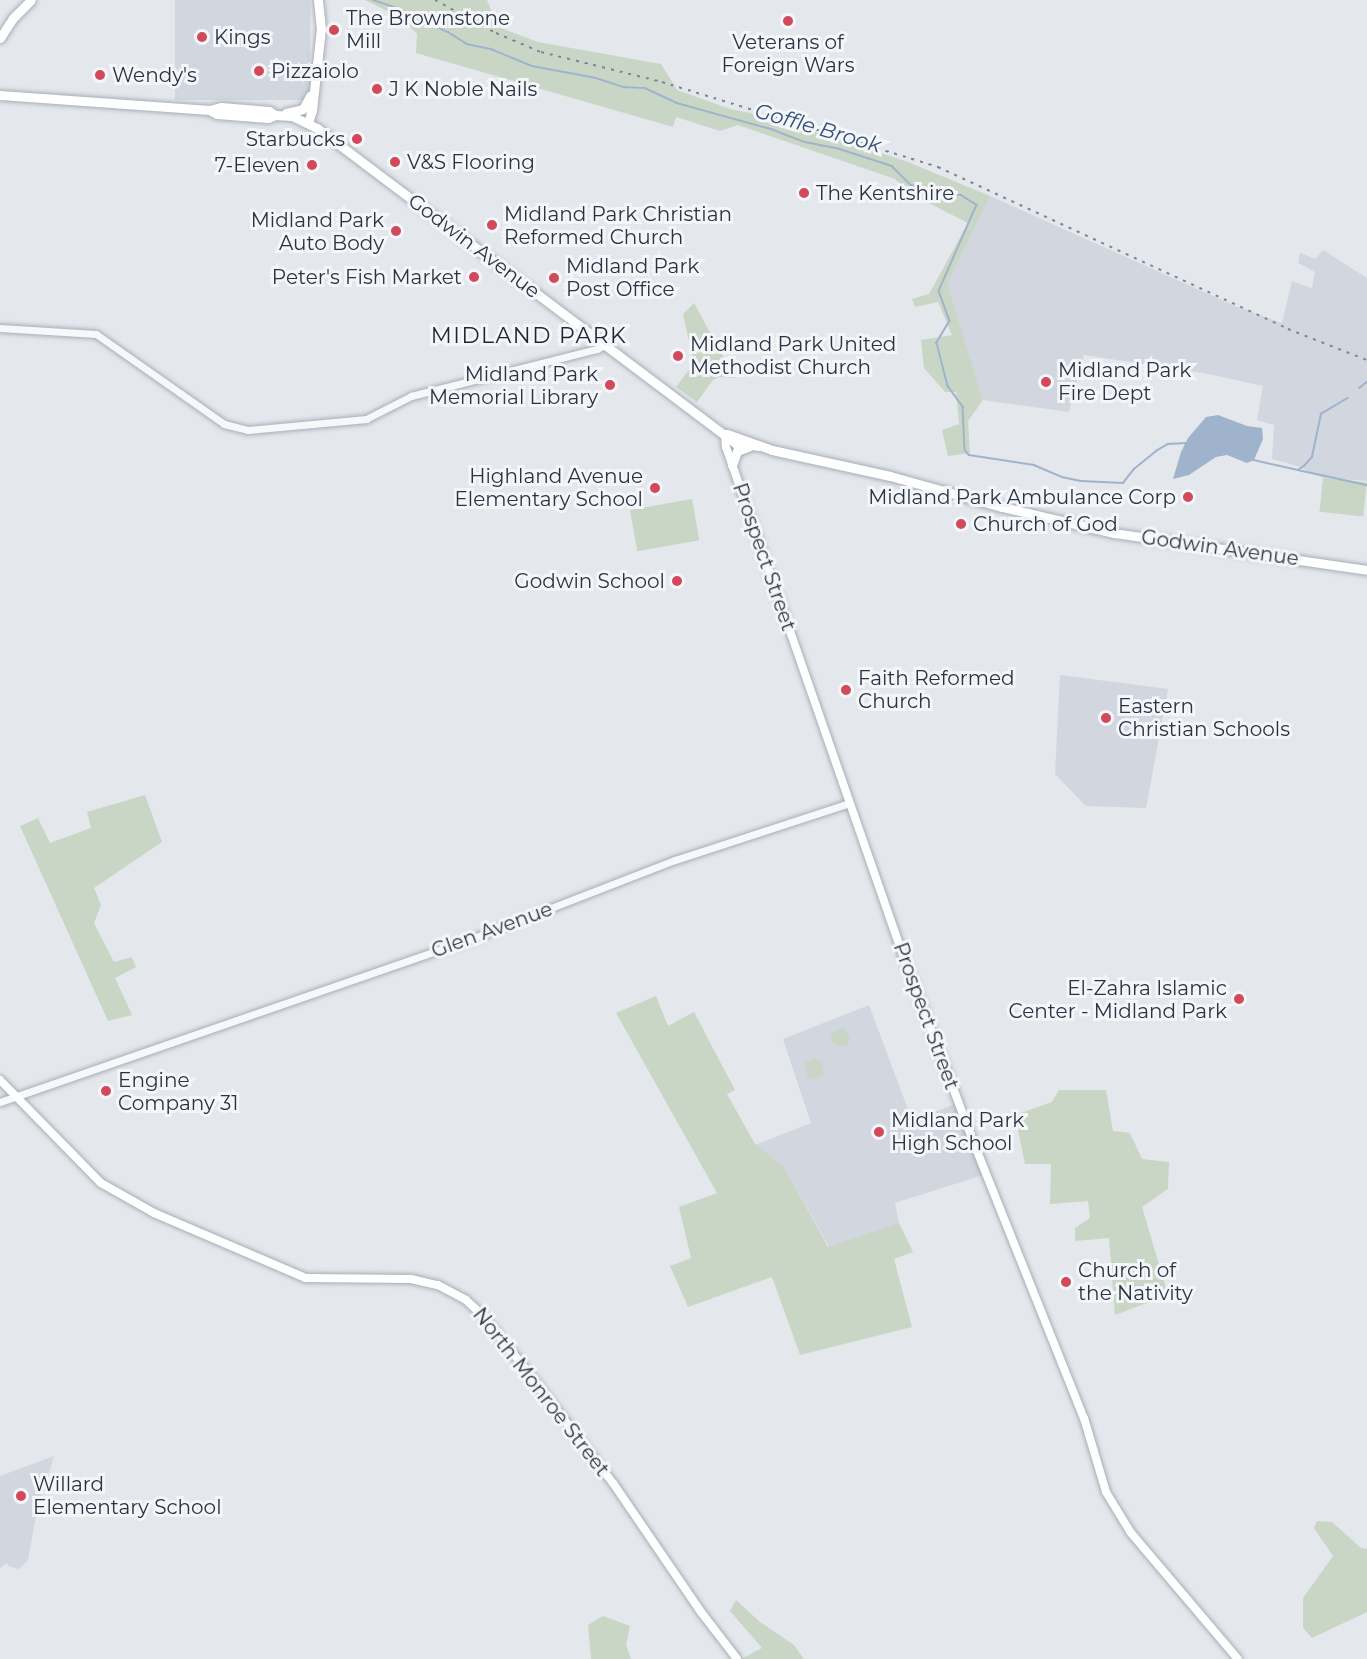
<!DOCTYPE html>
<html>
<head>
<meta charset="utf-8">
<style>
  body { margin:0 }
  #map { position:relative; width:1367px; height:1659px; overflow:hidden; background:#e4e7ec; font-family:Montserrat,sans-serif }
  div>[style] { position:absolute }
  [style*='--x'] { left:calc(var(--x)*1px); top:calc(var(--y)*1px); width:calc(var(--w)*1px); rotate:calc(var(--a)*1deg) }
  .built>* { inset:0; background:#d2d6de; transform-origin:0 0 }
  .green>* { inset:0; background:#c9d6c5; transform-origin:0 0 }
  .water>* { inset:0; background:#9fb4cc }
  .stream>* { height:1.5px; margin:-0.75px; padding:0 0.75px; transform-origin:0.75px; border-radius:0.75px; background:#9fb4cc }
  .roads { filter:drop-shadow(0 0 2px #a9aeb7) drop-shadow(0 0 2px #a9aeb7) }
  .tertiary>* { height:7px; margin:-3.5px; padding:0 3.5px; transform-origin:3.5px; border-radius:3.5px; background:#f7f8fa }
  .secondary>* { height:8px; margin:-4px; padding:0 4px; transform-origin:4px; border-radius:4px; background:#fff }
  .primary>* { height:9px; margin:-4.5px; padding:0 4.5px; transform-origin:4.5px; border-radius:4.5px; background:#fff }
  .rail>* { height:1.5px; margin-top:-0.75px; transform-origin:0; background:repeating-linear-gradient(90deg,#7d8696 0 3px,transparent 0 9px) }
  .dots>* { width:16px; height:16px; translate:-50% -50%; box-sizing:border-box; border:3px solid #f4f6f9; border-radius:50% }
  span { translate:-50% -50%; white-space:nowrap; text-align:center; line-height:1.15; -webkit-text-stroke:6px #f4f6f9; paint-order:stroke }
  .poi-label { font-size:20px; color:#2b3445 }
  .left { translate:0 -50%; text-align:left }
  .right { translate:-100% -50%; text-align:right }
  .street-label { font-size:20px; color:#2b3445 }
  .water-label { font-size:21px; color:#34527a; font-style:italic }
  .quarter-label { font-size:22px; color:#1d2536; letter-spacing:1.5px }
</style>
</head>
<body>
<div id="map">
  <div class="built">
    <div style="left:175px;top:0;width:135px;height:100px"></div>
    <div style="clip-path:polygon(990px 196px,1235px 306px,1282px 323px,1292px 281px,1312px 288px,1315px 272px,1298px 263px,1300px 253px,1315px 259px,1323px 250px,1367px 278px,1367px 481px,1323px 478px,1297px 466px,1272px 459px,1274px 425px,1257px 420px,1263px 386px,1203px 373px,1084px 355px,1069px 412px,983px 400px,946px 284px)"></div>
    <div style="clip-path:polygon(1060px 675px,1168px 689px,1146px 808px,1086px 806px,1055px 774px)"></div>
    <div style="clip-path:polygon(869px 1005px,912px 1120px,956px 1104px,986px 1174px,895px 1203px,899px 1223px,829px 1247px,785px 1168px,755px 1145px,811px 1123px,783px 1039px)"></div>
    <div style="clip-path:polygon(54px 1456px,36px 1516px,28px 1560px,19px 1569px,8px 1566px,7px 1563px,0 1568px,0 1476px)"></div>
  </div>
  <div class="green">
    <div style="clip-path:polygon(365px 0,487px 0,498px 27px,538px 42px,661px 64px,677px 90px,730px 109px,771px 117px,908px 162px,990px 196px,947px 284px,983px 400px,968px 421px,970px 453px,948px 456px,942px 430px,959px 424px,956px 392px,945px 392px,924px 368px,921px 340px,952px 335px,938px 302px,915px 307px,912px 299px,929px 294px,968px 223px,911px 194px,895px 179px,738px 125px,720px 131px,676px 117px,673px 127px,416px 53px,417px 34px,401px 18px)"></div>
    <div style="clip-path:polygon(694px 303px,735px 378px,719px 377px,713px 380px,697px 402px,676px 387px,694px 363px,683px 314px)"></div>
    <div style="left:1323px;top:478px;width:44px;height:34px;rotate:6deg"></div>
    <div style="left:692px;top:499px;width:42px;height:63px;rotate:80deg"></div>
    <div style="clip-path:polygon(145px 795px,162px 842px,94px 888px,101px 905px,94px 923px,114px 962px,132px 957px,136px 967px,115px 978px,132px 1015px,108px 1021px,20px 826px,38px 818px,50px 843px,91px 828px,87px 812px)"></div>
    <div style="clip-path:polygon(656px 996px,668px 1026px,694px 1012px,735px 1090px,727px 1094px,755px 1144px,785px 1168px,828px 1247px,899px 1223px,913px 1252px,894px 1259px,912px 1327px,800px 1355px,772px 1277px,688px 1307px,670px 1266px,691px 1258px,679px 1207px,717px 1193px,616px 1013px)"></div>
    <div style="clip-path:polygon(845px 1027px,850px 1040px,847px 1045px,838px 1047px,831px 1041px,831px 1034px)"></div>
    <div style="clip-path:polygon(813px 1058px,821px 1061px,824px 1075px,809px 1080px,804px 1064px)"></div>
    <div style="clip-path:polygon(1059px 1090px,1106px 1090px,1113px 1131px,1130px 1133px,1142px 1159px,1169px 1162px,1168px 1189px,1142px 1207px,1168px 1295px,1115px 1315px,1109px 1238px,1075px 1241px,1075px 1228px,1090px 1218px,1088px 1201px,1050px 1204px,1051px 1164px,1025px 1164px,1015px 1115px,1052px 1102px)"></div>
    <div style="clip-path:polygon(1317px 1521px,1332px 1522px,1361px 1548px,1367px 1549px,1367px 1612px,1312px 1638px,1303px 1628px,1303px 1598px,1333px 1556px,1314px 1528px)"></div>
    <div style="clip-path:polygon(736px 1600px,760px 1622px,794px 1645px,804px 1659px,741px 1659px,762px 1648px,730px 1611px)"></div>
    <div style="clip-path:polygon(603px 1616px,630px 1626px,626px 1645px,631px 1659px,591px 1659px,588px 1625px)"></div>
  </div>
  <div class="water">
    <div style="clip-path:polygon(1218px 415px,1247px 426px,1262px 428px,1263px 439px,1254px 460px,1247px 463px,1227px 455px,1216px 457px,1189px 475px,1173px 479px,1181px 452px,1188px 438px,1206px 417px)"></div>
  </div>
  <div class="stream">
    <div style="--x:373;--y:0;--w:25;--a:18"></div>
    <div style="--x:397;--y:8;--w:56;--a:25.2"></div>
    <div style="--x:448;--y:32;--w:22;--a:32"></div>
    <div style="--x:467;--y:44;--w:25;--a:12"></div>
    <div style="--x:491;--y:49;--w:44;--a:22.5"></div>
    <div style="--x:532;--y:66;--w:65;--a:10.6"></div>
    <div style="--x:596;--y:78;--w:29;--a:18"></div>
    <div style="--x:624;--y:87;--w:21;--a:3"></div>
    <div style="--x:645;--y:88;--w:35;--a:25"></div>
    <div style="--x:677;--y:103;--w:98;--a:15.5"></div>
    <div style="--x:771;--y:129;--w:36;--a:21"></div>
    <div style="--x:805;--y:142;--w:36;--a:11"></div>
    <div style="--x:840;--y:149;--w:55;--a:18.1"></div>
    <div style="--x:892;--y:166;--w:27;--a:45"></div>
    <div style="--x:911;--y:185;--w:23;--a:18"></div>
    <div style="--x:933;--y:192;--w:28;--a:6"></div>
    <div style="--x:961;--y:195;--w:19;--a:32"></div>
    <div style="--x:977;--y:205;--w:94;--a:113.8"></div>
    <div style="--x:939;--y:291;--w:32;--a:70"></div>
    <div style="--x:950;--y:321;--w:26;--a:121"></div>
    <div style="--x:937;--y:343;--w:44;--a:75.7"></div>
    <div style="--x:948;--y:386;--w:26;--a:54"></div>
    <div style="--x:963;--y:407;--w:43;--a:87.3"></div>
    <div style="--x:965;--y:450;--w:6;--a:51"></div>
    <div style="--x:969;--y:455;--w:66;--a:8.7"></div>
    <div style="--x:1034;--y:465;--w:30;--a:23"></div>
    <div style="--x:1062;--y:477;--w:19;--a:12"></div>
    <div style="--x:1081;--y:481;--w:42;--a:2.7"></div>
    <div style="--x:1123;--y:483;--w:18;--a:-52"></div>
    <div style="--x:1134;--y:469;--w:28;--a:-39"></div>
    <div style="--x:1156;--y:451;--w:14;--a:-30"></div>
    <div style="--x:1168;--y:444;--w:18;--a:-3"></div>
    <div style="--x:1359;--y:388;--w:10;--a:-37"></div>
    <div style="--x:1254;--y:460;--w:45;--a:12.8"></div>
    <div style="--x:1298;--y:470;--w:7;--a:-34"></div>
    <div style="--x:1304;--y:466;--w:12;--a:-48"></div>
    <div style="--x:1312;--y:457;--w:44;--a:-78.2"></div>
    <div style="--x:1321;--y:414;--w:31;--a:-31"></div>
    <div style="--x:1298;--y:470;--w:71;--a:12.3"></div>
  </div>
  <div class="roads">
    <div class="tertiary">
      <div style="--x:0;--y:328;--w:96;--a:3.6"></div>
      <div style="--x:96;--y:334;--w:156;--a:35.1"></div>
      <div style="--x:224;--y:424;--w:25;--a:14"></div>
      <div style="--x:248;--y:430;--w:119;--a:-5.3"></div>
      <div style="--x:366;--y:419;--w:51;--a:-27.1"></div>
      <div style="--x:411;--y:396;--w:192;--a:-14.2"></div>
      <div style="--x:597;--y:349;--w:10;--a:-29"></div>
      <div style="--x:0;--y:1102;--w:498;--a:-19.1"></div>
      <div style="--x:471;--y:939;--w:219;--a:-21.2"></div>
      <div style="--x:675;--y:860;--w:183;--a:-18.1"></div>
    </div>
    <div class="secondary">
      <div style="--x:725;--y:434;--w:13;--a:86"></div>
      <div style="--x:726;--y:447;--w:526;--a:70.81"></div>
      <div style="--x:899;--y:944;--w:210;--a:69.4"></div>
      <div style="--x:973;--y:1141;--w:298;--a:68.2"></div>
      <div style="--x:1084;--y:1418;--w:77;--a:73.4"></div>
      <div style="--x:1106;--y:1492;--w:48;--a:58.6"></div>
      <div style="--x:1131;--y:1533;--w:165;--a:49.7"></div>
      <div style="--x:0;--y:1080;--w:144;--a:45.6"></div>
      <div style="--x:101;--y:1183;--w:61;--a:29.5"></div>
      <div style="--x:154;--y:1213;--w:165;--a:23.2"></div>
      <div style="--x:306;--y:1278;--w:105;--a:0.5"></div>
      <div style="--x:411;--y:1279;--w:28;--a:13"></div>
      <div style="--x:438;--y:1285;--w:32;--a:28"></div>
      <div style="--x:466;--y:1300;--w:22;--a:43"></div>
      <div style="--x:482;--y:1315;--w:60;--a:51"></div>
      <div style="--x:520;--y:1362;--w:153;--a:52.5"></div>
      <div style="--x:613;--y:1483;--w:156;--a:55.7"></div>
      <div style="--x:701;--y:1612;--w:59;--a:52.5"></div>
    </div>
    <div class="primary">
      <div style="--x:0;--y:38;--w:24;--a:-57"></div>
      <div style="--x:13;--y:18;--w:25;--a:-45"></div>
      <div style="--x:0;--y:95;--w:210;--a:4.1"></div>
      <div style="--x:209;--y:110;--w:12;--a:-14"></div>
      <div style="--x:221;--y:107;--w:48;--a:4.8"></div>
      <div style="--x:269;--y:111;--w:7;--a:34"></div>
      <div style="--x:209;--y:110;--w:9;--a:27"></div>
      <div style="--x:217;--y:114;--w:51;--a:4.5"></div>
      <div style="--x:268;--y:118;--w:8;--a:-23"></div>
      <div style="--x:275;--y:115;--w:17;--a:3"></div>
      <div style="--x:292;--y:116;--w:28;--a:26"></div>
      <div style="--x:317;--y:128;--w:523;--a:37"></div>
      <div style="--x:735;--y:443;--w:24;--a:7"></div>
      <div style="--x:286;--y:113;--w:17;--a:-13"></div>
      <div style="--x:303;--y:109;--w:15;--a:-62"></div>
      <div style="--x:308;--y:123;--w:14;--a:-73"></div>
      <div style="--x:312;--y:110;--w:81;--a:-83.7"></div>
      <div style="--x:321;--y:29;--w:29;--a:-96"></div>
      <div style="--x:727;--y:434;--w:48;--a:19.6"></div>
      <div style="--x:772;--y:450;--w:121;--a:12.4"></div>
      <div style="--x:890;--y:476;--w:116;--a:15.5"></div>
      <div style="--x:1002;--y:507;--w:115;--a:13.1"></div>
      <div style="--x:1114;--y:533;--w:256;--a:8.3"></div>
      <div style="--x:732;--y:465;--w:15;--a:-70"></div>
      <div style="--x:737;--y:451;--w:12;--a:-20"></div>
    </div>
  </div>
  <div class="rail">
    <div style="--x:435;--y:0;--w:69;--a:28.4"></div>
    <div style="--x:496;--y:33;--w:49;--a:22.9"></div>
    <div style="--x:541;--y:52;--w:125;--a:13.9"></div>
    <div style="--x:662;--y:82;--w:289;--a:17.1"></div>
    <div style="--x:938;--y:167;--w:386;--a:24.8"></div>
    <div style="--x:1288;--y:329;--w:85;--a:21.4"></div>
  </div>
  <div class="dots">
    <div style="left:788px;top:21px;background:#d1495b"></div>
    <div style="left:334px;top:30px;background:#d1495b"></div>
    <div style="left:202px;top:37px;background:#d1495b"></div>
    <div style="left:259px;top:71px;background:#d1495b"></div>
    <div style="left:100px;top:75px;background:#d1495b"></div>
    <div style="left:377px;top:89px;background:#d1495b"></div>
    <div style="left:357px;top:139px;background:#d1495b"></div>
    <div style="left:395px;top:162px;background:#d1495b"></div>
    <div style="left:312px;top:165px;background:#d1495b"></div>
    <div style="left:804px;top:193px;background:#d1495b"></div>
    <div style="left:492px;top:225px;background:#d1495b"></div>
    <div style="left:396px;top:231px;background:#d1495b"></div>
    <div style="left:474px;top:277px;background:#d1495b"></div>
    <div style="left:554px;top:278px;background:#d1495b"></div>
    <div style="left:678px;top:356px;background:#d1495b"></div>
    <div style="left:1046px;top:382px;background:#d1495b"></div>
    <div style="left:610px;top:385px;background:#d1495b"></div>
    <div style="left:655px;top:488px;background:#d1495b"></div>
    <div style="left:1188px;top:497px;background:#d1495b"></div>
    <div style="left:961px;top:524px;background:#d1495b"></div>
    <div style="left:677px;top:581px;background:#d1495b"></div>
    <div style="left:846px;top:690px;background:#d1495b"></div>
    <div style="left:1106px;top:718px;background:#d1495b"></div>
    <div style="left:1239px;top:999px;background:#d1495b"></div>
    <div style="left:106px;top:1091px;background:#d1495b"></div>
    <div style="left:879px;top:1132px;background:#d1495b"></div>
    <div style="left:1066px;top:1282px;background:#d1495b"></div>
    <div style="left:21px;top:1496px;background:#d1495b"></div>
  </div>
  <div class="poi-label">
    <span class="left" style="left:346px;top:30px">The Brownstone<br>Mill</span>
    <span class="left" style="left:214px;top:37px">Kings</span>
    <span style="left:788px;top:54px">Veterans of<br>Foreign Wars</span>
    <span class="left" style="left:271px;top:71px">Pizzaiolo</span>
    <span class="left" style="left:112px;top:75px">Wendy's</span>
    <span class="left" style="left:389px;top:89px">J K Noble Nails</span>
    <span class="right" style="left:345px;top:139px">Starbucks</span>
    <span class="left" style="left:407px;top:162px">V&amp;S Flooring</span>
    <span class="right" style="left:300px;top:165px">7-Eleven</span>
    <span class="left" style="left:816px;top:193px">The Kentshire</span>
    <span class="left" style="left:504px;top:226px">Midland Park Christian<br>Reformed Church</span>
    <span class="right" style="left:384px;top:232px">Midland Park<br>Auto Body</span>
    <span class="left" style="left:566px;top:278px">Midland Park<br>Post Office</span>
    <span class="right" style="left:462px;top:277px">Peter's Fish Market</span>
    <span class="left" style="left:690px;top:356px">Midland Park United<br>Methodist Church</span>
    <span class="left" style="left:1058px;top:382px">Midland Park<br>Fire Dept</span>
    <span class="right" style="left:598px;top:386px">Midland Park<br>Memorial Library</span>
    <span class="right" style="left:643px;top:488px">Highland Avenue<br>Elementary School</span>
    <span class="right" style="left:1176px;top:497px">Midland Park Ambulance Corp</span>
    <span class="left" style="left:973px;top:524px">Church of God</span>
    <span class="right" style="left:665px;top:581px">Godwin School</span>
    <span class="left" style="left:858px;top:690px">Faith Reformed<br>Church</span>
    <span class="left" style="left:1118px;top:718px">Eastern<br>Christian Schools</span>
    <span class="right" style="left:1227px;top:1000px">El-Zahra Islamic<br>Center - Midland Park</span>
    <span class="left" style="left:118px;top:1092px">Engine<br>Company 31</span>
    <span class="left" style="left:891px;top:1132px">Midland Park<br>High School</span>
    <span class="left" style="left:1078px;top:1282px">Church of<br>the Nativity</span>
    <span class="left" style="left:33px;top:1496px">Willard<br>Elementary School</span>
  </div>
  <div class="street-label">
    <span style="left:474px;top:246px;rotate:37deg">Godwin Avenue</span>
    <span style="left:1220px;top:548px;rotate:8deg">Godwin Avenue</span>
    <span style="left:764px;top:557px;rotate:71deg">Prospect Street</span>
    <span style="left:492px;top:930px;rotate:-20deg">Glen Avenue</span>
    <span style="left:926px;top:1016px;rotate:70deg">Prospect Street</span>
    <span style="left:541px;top:1392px;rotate:52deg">North Monroe Street</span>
  </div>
  <div class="water-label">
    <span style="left:818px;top:128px;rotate:16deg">Goffle Brook</span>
  </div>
  <div class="quarter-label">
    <span style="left:529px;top:336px">MIDLAND PARK</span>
  </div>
</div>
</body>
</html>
